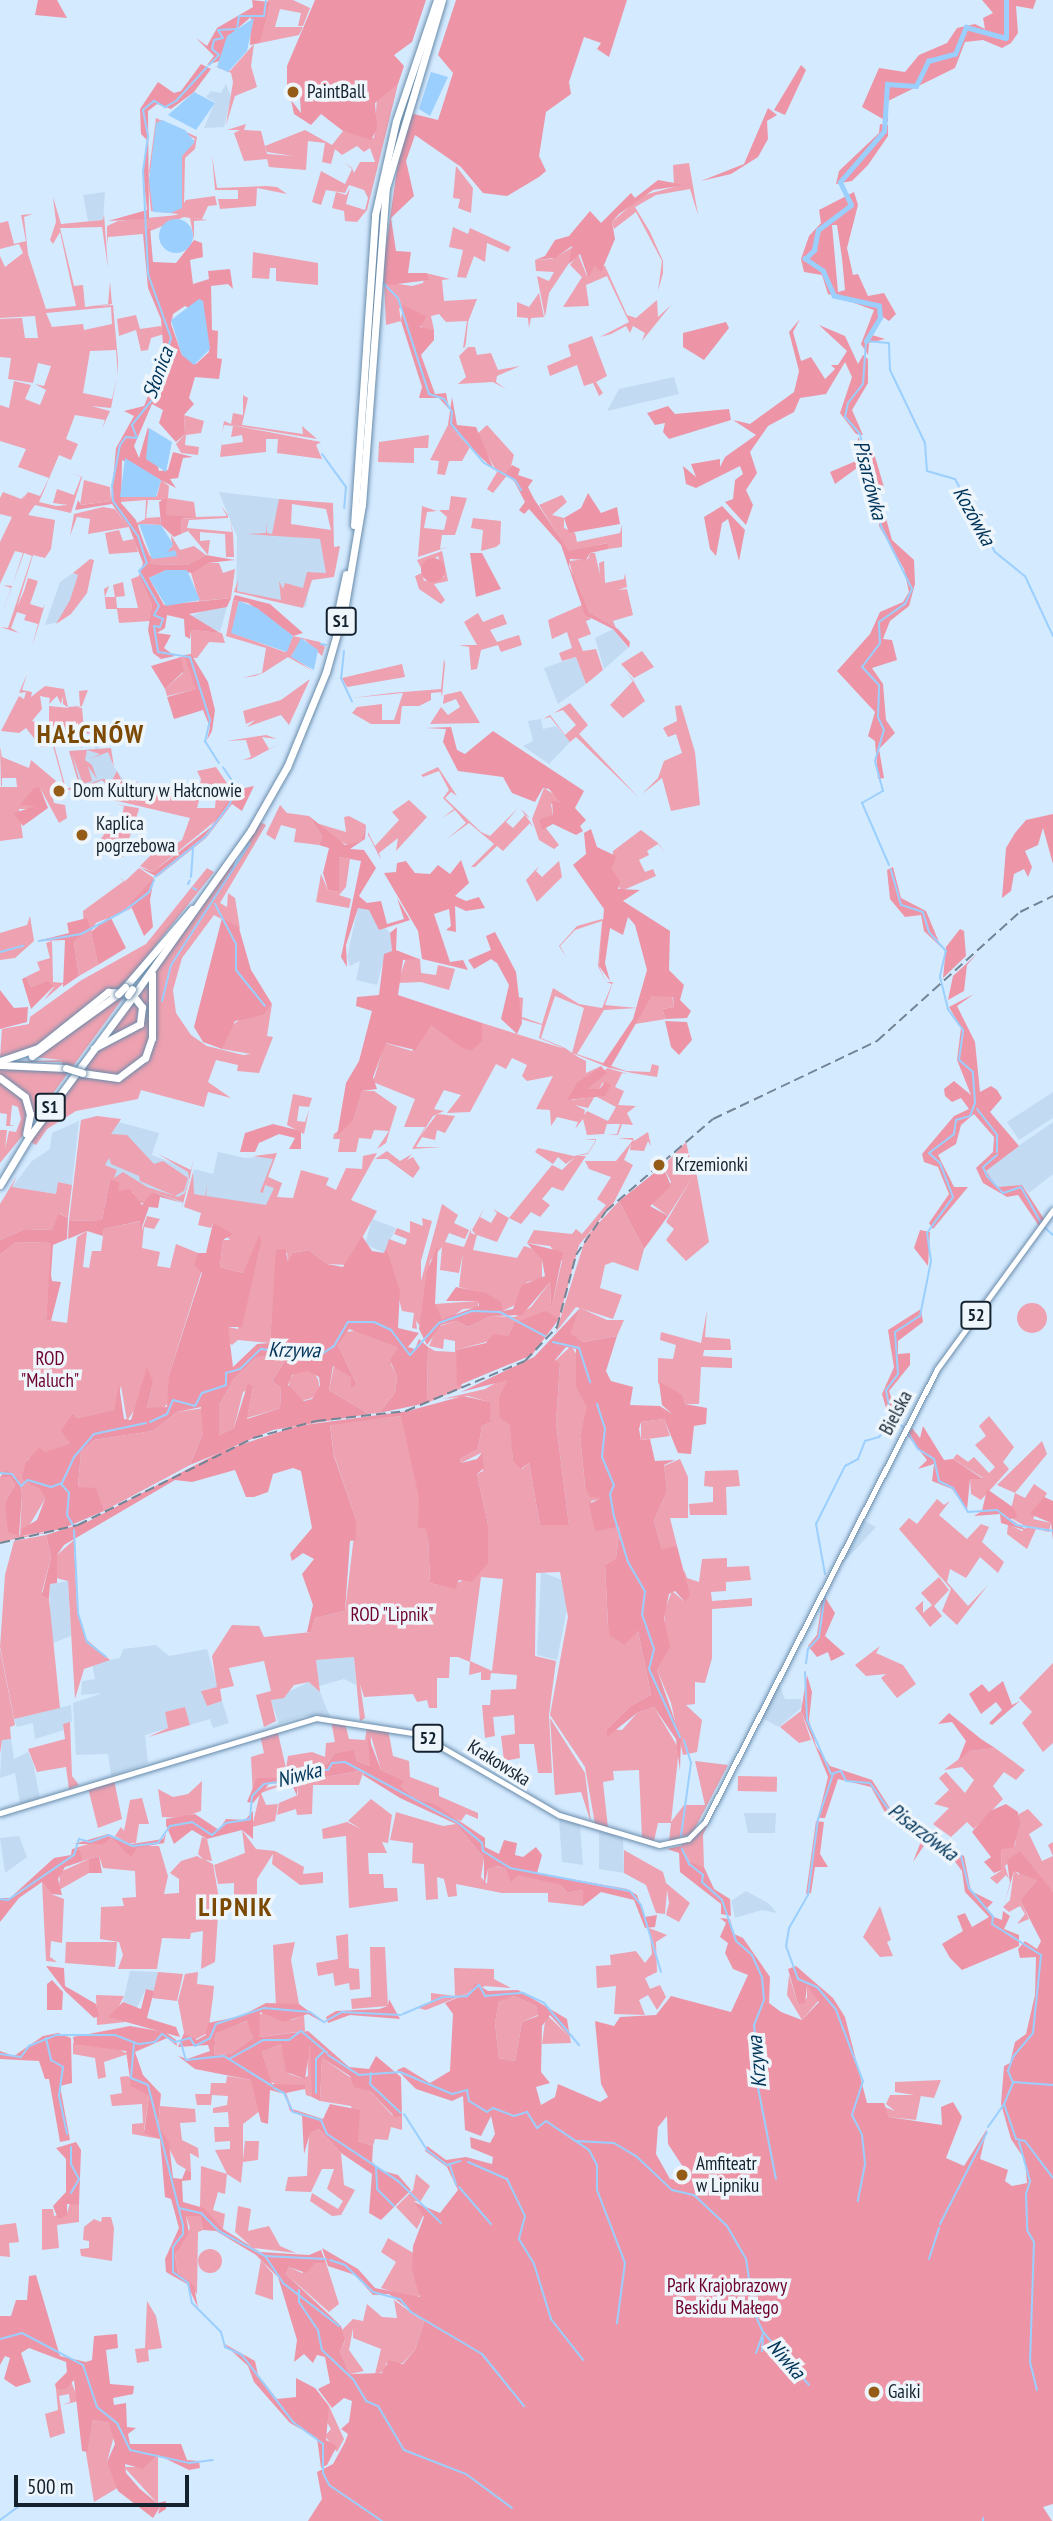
<!DOCTYPE html>
<html>
<head>
<meta charset="utf-8">
<style>
  body { margin:0 }
  #map { position:relative; width:1053px; height:2521px; overflow:hidden; background:#d4eaff; font-family:"PT Sans Narrow",sans-serif }
  div>[style] { position:absolute }
  [style*='--x'] { left:calc(var(--x)*1px); top:calc(var(--y)*1px); width:calc(var(--w)*1px); rotate:calc(var(--a)*1deg) }
  .built>* { inset:0; background:#c2dbf2 }
  .green>* { inset:0; background:#eea1b0; transform-origin:0 0 }
  .round { border-radius:50% }
  .forest>* { inset:0; background:#ed95a7 }
  .water>* { inset:0; background:#9bcffe }
  .stream>* { height:2px; margin:-1px; padding:0 1px; transform-origin:1px; border-radius:1px; background:#9bcffe }
  .river>* { height:4.5px; margin:-2.25px; padding:0 2.25px; transform-origin:2.25px; border-radius:2.25px; background:#9bcffe }
  .roads { filter:drop-shadow(0 0 2px #698baa) drop-shadow(0 0 2px #698baa) }
  .primary>* { height:5px; margin:-2.5px; padding:0 2.5px; transform-origin:2.5px; border-radius:2.5px; background:#fff }
  .highway>* { height:7px; margin:-3.5px; padding:0 3.5px; transform-origin:3.5px; border-radius:3.5px; background:#fff }
  .rail>* { height:2px; margin-top:-1px; transform-origin:0; background:repeating-linear-gradient(90deg,#738595 0 10px,transparent 0 15px) }
  .bridges { filter:drop-shadow(0 0 2px #698baa) drop-shadow(0 0 2px #698baa) }
  .highway-bridge>* { height:7px; margin:-3.5px; padding:0 3.5px; transform-origin:3.5px; border-radius:3.5px; background:#fff }
  .dots>* { width:19px; height:19px; translate:-50% -50%; box-sizing:border-box; border:4px solid #eef6fc; border-radius:50% }
  span { translate:-50% -50%; white-space:nowrap; text-align:center; line-height:1.15; -webkit-text-stroke:7px #eef6fc; paint-order:stroke }
  .shield-label span { padding:2px 5px; background:#eef6fc; border:2px solid; border-radius:5px; -webkit-text-stroke-width:0 }
  .shield-label { font-size:18px; color:#14222e; font-weight:700 }
  .poi-label { font-size:19px; color:#14222e }
  .left { translate:0 -50%; text-align:left }
  .park-label { font-size:19px; color:#6d002d }
  .street-label { font-size:19px; color:#14222e }
  .water-label { font-size:21px; color:#003358; font-style:italic }
  .district-label { font-size:26px; color:#7b4902; font-weight:700; letter-spacing:2px }
  .scale { position:absolute; left:14px; top:2475px; width:175px; height:32px; box-sizing:border-box; border:4px solid #14222e; border-top:0; padding-left:9px; font-size:21px; line-height:24px; white-space:nowrap; color:#14222e; -webkit-text-stroke:5px #eef6fc; paint-order:stroke }
</style>
</head>
<body>
<div id="map">
  <div class="built">
    <div style="clip-path:polygon(226px 84px,231px 97px,224px 127px,204px 128px,215px 102px,206px 97px,211px 91px,221px 93px)"></div>
    <div style="clip-path:polygon(105px 192px,103px 220px,88px 221px,83px 195px)"></div>
    <div style="clip-path:polygon(674px 377px,679px 394px,607px 411px,619px 389px)"></div>
    <div style="clip-path:polygon(219px 492px,279px 499px,279px 536px,333px 540px,334px 577px,311px 572px,306px 607px,236px 591px,237px 537px)"></div>
    <div style="clip-path:polygon(73px 573px,80px 575px,78px 605px,59px 622px,45px 625px,60px 582px)"></div>
    <div style="clip-path:polygon(215px 607px,227px 607px,220px 632px,188px 617px)"></div>
    <div style="clip-path:polygon(613px 629px,628px 648px,604px 669px,595px 638px)"></div>
    <div style="clip-path:polygon(576px 657px,586px 684px,558px 704px,544px 668px)"></div>
    <div style="clip-path:polygon(541px 719px,543px 729px,556px 726px,570px 742px,549px 764px,523px 746px,533px 741px,528px 721px)"></div>
    <div style="clip-path:polygon(102px 732px,99px 749px,111px 748px,112px 764px,125px 782px,112px 791px,104px 780px,81px 789px,69px 751px,95px 749px,94px 733px)"></div>
    <div style="clip-path:polygon(358px 907px,369px 910px,390px 933px,392px 951px,384px 958px,377px 985px,356px 980px,360px 961px,350px 966px,347px 957px)"></div>
    <div style="clip-path:polygon(1053px 1092px,1053px 1118px,1019px 1140px,1007px 1122px)"></div>
    <div style="clip-path:polygon(97px 1116px,159px 1133px,152px 1155px,191px 1170px,183px 1203px,110px 1179px,76px 1174px,81px 1120px)"></div>
    <div style="clip-path:polygon(79px 1121px,72px 1185px,58px 1182px,56px 1194px,12px 1187px,32px 1161px,50px 1149px,52px 1133px)"></div>
    <div style="clip-path:polygon(1053px 1122px,1053px 1174px,1029px 1193px,1022px 1185px,997px 1187px,986px 1171px,989px 1166px)"></div>
    <div style="clip-path:polygon(218px 1152px,245px 1158px,276px 1155px,268px 1177px,282px 1183px,269px 1212px,188px 1194px,194px 1169px,213px 1174px)"></div>
    <div style="clip-path:polygon(372px 1219px,396px 1228px,384px 1253px,365px 1244px)"></div>
    <div style="clip-path:polygon(863px 1520px,876px 1527px,842px 1564px,840px 1563px)"></div>
    <div style="clip-path:polygon(541px 1572px,565px 1581px,567px 1609px,557px 1660px,537px 1655px)"></div>
    <div style="clip-path:polygon(68px 1581px,71px 1636px,50px 1644px,50px 1584px)"></div>
    <div style="clip-path:polygon(156px 1645px,169px 1656px,207px 1649px,218px 1687px,202px 1690px,207px 1706px,222px 1701px,229px 1723px,213px 1728px,210px 1719px,190px 1725px,185px 1707px,165px 1713px,168px 1728px,145px 1735px,148px 1763px,111px 1776px,108px 1754px,76px 1755px,73px 1703px,103px 1693px,81px 1695px,82px 1681px,95px 1679px,92px 1663px,120px 1658px,123px 1649px)"></div>
    <div style="clip-path:polygon(354px 1657px,356px 1685px,344px 1679px,319px 1686px,316px 1660px)"></div>
    <div style="clip-path:polygon(777px 1679px,785px 1699px,801px 1699px,802px 1707px,779px 1727px,758px 1716px)"></div>
    <div style="clip-path:polygon(309px 1682px,320px 1692px,330px 1717px,303px 1716px,279px 1724px,271px 1700px)"></div>
    <div style="clip-path:polygon(71px 1705px,72px 1722px,63px 1724px,64px 1730px,35px 1739px,33px 1723px,17px 1727px,14px 1719px)"></div>
    <div style="clip-path:polygon(11px 1739px,14px 1759px,28px 1752px,33px 1763px,40px 1798px,20px 1804px,15px 1773px,0 1778px,2px 1740px)"></div>
    <div style="clip-path:polygon(744px 1813px,776px 1813px,775px 1833px,748px 1833px)"></div>
    <div style="clip-path:polygon(559px 1819px,580px 1825px,583px 1865px,562px 1862px)"></div>
    <div style="clip-path:polygon(599px 1831px,623px 1837px,624px 1873px,599px 1869px)"></div>
    <div style="clip-path:polygon(19px 1836px,27px 1857px,5px 1873px,0 1838px)"></div>
    <div style="clip-path:polygon(746px 1891px,768px 1903px,777px 1913px,762px 1910px,735px 1918px,731px 1901px)"></div>
    <div style="clip-path:polygon(130px 1971px,158px 1972px,154px 1991px,146px 1989px,136px 2010px,123px 2002px)"></div>
  </div>
  <div class="green">
    <div style="clip-path:polygon(268px 0,293px 0,310px 8px,303px 26px,298px 26px,301px 13px,280px 9px,275px 27px,303px 27px,299px 35px,260px 43px)"></div>
    <div style="clip-path:polygon(254px 44px,251px 66px,257px 87px,235px 96px,226px 125px,233px 82px,231px 73px,214px 66px,230px 71px)"></div>
    <div style="clip-path:polygon(398px 84px,367px 210px,357px 222px,345px 221px,344px 211px,332px 208px,336px 192px,346px 195px,350px 188px,346px 204px,365px 210px,368px 198px,364px 190px,349px 185px,345px 193px,326px 190px,321px 205px,312px 202px,321px 171px,345px 184px,352px 169px,344px 162px,352px 168px,354px 173px,360px 162px,375px 162px,370px 148px,364px 152px,357px 146px,342px 155px,335px 149px,331px 164px,322px 162px,325px 143px,308px 141px,306px 170px,269px 167px,267px 159px,244px 161px,234px 133px,240px 130px,227px 130px,246px 124px,244px 130px,261px 131px,267px 154px,293px 156px,267px 152px,265px 146px,305px 130px,332px 145px,343px 131px,374px 138px,377px 98px)"></div>
    <div style="clip-path:polygon(evenodd,156px 118px,197px 137px,195px 149px,185px 158px,184px 207px,178px 214px,151px 211px,148px 179px,156px 118px,162px 120px,195px 139px,182px 156px,182px 205px,153px 210px,149px 175px,162px 120px)"></div>
    <div style="clip-path:polygon(212px 155px,217px 188px,266px 186px,277px 187px,287px 194px,257px 188px,256px 206px,220px 209px,218px 199px,238px 199px,238px 190px,215px 190px)"></div>
    <div style="clip-path:polygon(689px 163px,698px 215px,690px 189px,656px 195px,635px 207px,650px 232px,663px 261px,663px 273px,658px 291px,662px 261px,636px 212px,614px 229px,612px 222px,641px 196px,684px 184px,674px 185px,673px 165px)"></div>
    <div style="clip-path:polygon(456px 166px,473px 188px,471px 213px,458px 208px,460px 199px,453px 198px)"></div>
    <div style="clip-path:polygon(215px 196px,217px 205px,208px 206px,202px 219px,190px 218px,208px 220px,194px 221px,194px 240px,190px 218px,184px 217px,143px 234px,108px 237px,107px 244px,107px 226px,118px 221px,177px 215px,186px 200px)"></div>
    <div style="clip-path:polygon(evenodd,53px 197px,61px 224px,103px 220px,104px 214px,108px 268px,102px 227px,60px 228px,74px 286px,83px 285px,85px 307px,108px 304px,110px 282px,112px 304px,96px 306px,113px 305px,118px 361px,118px 376px,116px 350px,90px 351px,83px 393px,112px 399px,117px 377px,111px 408px,91px 406px,110px 411px,102px 429px,105px 420px,75px 415px,66px 439px,78px 444px,71px 460px,59px 455px,39px 502px,56px 506px,68px 505px,53px 503px,57px 489px,74px 495px,81px 477px,70px 472px,82px 477px,71px 513px,35px 505px,28px 515px,55px 520px,51px 549px,45px 558px,33px 555px,22px 591px,17px 607px,24px 591px,30px 571px,28px 578px,38px 581px,30px 604px,43px 608px,45px 604px,32px 647px,38px 624px,24px 620px,26px 615px,17px 612px,11px 628px,19px 633px,0 627px,8px 628px,32px 556px,24px 553px,0 619px,11px 588px,3px 585px,12px 586px,23px 553px,15px 551px,0 584px,0 542px,12px 517px,0 514px,0 498px,3px 492px,21px 499px,25px 495px,21px 501px,28px 492px,40px 496px,49px 478px,18px 467px,26px 449px,0 441px,0 405px,9px 408px,14px 381px,31px 385px,25px 399px,40px 405px,46px 390px,35px 384px,44px 386px,51px 366px,38px 363px,33px 383px,8px 379px,11px 358px,0 357px,0 319px,22px 318px,25px 338px,38px 338px,35px 316px,0 318px,0 256px,5px 267px,23px 253px,19px 244px,0 249px,0 223px,8px 221px,14px 244px,26px 241px,21px 215px,33px 214px,24px 217px,28px 254px,46px 309px,76px 306px,60px 232px,53px 244px,50px 240px,56px 222px,53px 197px,111px 307px,112px 324px,84px 330px,83px 324px,52px 327px,46px 313px,111px 307px)"></div>
    <div style="clip-path:polygon(453px 227px,468px 234px,470px 228px,511px 247px,508px 252px,487px 243px,485px 262px,474px 256px,466px 278px,457px 277px,463px 250px,449px 247px)"></div>
    <div style="clip-path:polygon(573px 247px,573px 257px,549px 293px,545px 317px,537px 276px,549px 281px,554px 272px,536px 271px,535px 260px,552px 259px)"></div>
    <div style="clip-path:polygon(253px 252px,318px 263px,318px 285px,276px 281px,276px 268px,270px 268px,269px 279px,252px 278px)"></div>
    <div style="clip-path:polygon(578px 254px,587px 276px,595px 266px,605px 266px,627px 315px,636px 318px,657px 300px,658px 317px,671px 305px,642px 341px,645px 333px,633px 326px,630px 333px,626px 326px,611px 334px,600px 337px,629px 322px,607px 276px,586px 285px,589px 306px,563px 307px,582px 277px,570px 265px)"></div>
    <div style="clip-path:polygon(426px 273px,450px 279px,442px 280px,444px 301px,477px 299px,468px 322px,466px 342px,465px 347px,463px 348px,467px 321px,446px 322px,439px 314px,431px 316px,434px 330px,422px 329px,420px 322px,427px 318px,399px 308px,401px 321px,386px 325px,384px 282px,412px 286px,423px 283px)"></div>
    <div style="clip-path:polygon(539px 293px,544px 317px,531px 318px,529px 328px,528px 318px,517px 317px,517px 302px,529px 307px)"></div>
    <div style="clip-path:polygon(136px 315px,140px 329px,161px 326px,164px 334px,151px 338px,148px 350px,141px 351px,136px 330px,119px 336px,117px 319px)"></div>
    <div style="clip-path:polygon(592px 336px,607px 376px,596px 382px,603px 393px,599px 396px,593px 383px,584px 386px,577px 365px,550px 376px,547px 366px,545px 358px,547px 366px,571px 356px,568px 345px)"></div>
    <div style="clip-path:polygon(468px 347px,475px 347px,477px 355px,491px 353px,498px 370px,520px 366px,497px 376px,496px 382px,506px 389px,493px 382px,458px 384px,466px 377px,459px 356px)"></div>
    <div style="clip-path:polygon(243px 395px,248px 398px,242px 425px,303px 434px,302px 426px,317px 439px,226px 424px,321px 442px,316px 445px,322px 459px,277px 453px,278px 439px,266px 439px,266px 452px,220px 457px,222px 441px,222px 445px,243px 442px,242px 435px,231px 437px,233px 426px,224px 425px,222px 433px,224px 421px,231px 424px,233px 413px,243px 415px)"></div>
    <div style="clip-path:polygon(184px 415px,204px 421px,201px 433px,186px 435px,185px 445px,199px 447px,198px 455px,181px 453px,176px 444px,185px 434px)"></div>
    <div style="clip-path:polygon(448px 425px,470px 447px,462px 461px,449px 461px,445px 475px,437px 474px,439px 461px,430px 460px)"></div>
    <div style="clip-path:polygon(487px 425px,514px 455px,509px 473px,493px 493px,487px 489px,497px 472px,476px 435px)"></div>
    <div style="clip-path:polygon(429px 435px,428px 448px,414px 448px,414px 463px,378px 462px,379px 442px)"></div>
    <div style="clip-path:polygon(84px 480px,110px 487px,111px 501px,80px 505px)"></div>
    <div style="clip-path:polygon(161px 480px,169px 486px,168px 498px,194px 502px,196px 517px,227px 516px,221px 506px,228px 515px,228px 518px,189px 520px,187px 528px,232px 532px,230px 518px,233px 534px,234px 557px,226px 557px,225px 534px,200px 532px,200px 541px,210px 540px,208px 555px,188px 531px,181px 534px,182px 518px,194px 519px,165px 515px,161px 500px,148px 500px,146px 518px,160px 517px,161px 525px,139px 524px,137px 528px,150px 556px,172px 547px,171px 535px,180px 550px,194px 546px,206px 555px,187px 565px,151px 564px,133px 525px,145px 519px,146px 500px,121px 502px,120px 497px,157px 496px)"></div>
    <div style="clip-path:polygon(562px 495px,567px 502px,552px 515px,564px 518px,564px 528px,575px 533px,577px 542px,620px 533px,622px 525px,622px 547px,608px 549px,607px 543px,569px 552px,539px 505px)"></div>
    <div style="clip-path:polygon(451px 496px,467px 498px,455px 535px,442px 535px,440px 549px,448px 547px,418px 557px,422px 506px,437px 511px,427px 512px,424px 528px,444px 530px,447px 517px,439px 510px,449px 510px)"></div>
    <div style="clip-path:polygon(evenodd,279px 499px,333px 503px,334px 547px,340px 546px,334px 577px,312px 580px,303px 608px,234px 592px,238px 580px,237px 591px,281px 600px,279px 581px,283px 589px,285px 583px,303px 588px,307px 572px,326px 573px,320px 539px,247px 534px,266px 533px,267px 522px,267px 533px,272px 534px,279px 499px,292px 504px,326px 509px,331px 530px,291px 524px,292px 504px)"></div>
    <div style="clip-path:polygon(103px 507px,115px 509px,129px 527px,88px 534px,90px 519px,77px 517px,70px 536px,74px 514px)"></div>
    <div style="clip-path:polygon(473px 518px,501px 521px,500px 544px,511px 535px,496px 547px,481px 551px,483px 530px,471px 528px)"></div>
    <div style="clip-path:polygon(119px 530px,123px 541px,134px 539px,138px 552px,109px 554px,105px 533px)"></div>
    <div style="clip-path:polygon(442px 551px,448px 581px,434px 584px,445px 600px,441px 604px,419px 589px,415px 576px,422px 573px,424px 581px,444px 577px,438px 556px,421px 568px,417px 560px)"></div>
    <div style="clip-path:polygon(590px 553px,595px 553px,600px 575px,599px 563px,604px 561px,605px 583px,624px 579px,625px 573px,627px 587px,618px 590px,627px 589px,633px 615px,613px 621px,616px 628px,589px 612px,576px 587px,569px 561px,588px 559px)"></div>
    <div style="clip-path:polygon(90px 559px,94px 560px,87px 593px,71px 614px,56px 624px,70px 600px,78px 575px,73px 573px)"></div>
    <div style="clip-path:polygon(208px 563px,219px 563px,223px 573px,235px 569px,231px 598px,199px 601px,191px 573px)"></div>
    <div style="clip-path:polygon(139px 576px,152px 605px,150px 621px,119px 623px,117px 609px,106px 609px,104px 589px,109px 586px,105px 597px,115px 597px,113px 585px,123px 582px,125px 596px,116px 597px,117px 608px,138px 608px,131px 579px)"></div>
    <div style="clip-path:polygon(233px 600px,239px 601px,232px 633px,285px 652px,293px 636px,320px 642px,325px 647px,322px 656px,304px 639px,291px 656px,313px 671px,288px 657px,263px 673px,255px 676px,242px 678px,262px 673px,266px 648px,226px 636px)"></div>
    <div style="clip-path:polygon(582px 605px,591px 619px,586px 621px,591px 634px,578px 639px,583px 651px,596px 649px,603px 670px,586px 684px,576px 657px,562px 661px,559px 653px,572px 648px,567px 632px,552px 639px,548px 620px)"></div>
    <div style="clip-path:polygon(478px 613px,483px 622px,503px 614px,507px 624px,490px 630px,497px 642px,519px 635px,522px 645px,501px 652px,498px 645px,481px 650px,477px 669px,471px 670px,469px 647px,459px 645px,477px 645px,464px 622px)"></div>
    <div style="clip-path:polygon(191px 630px,222px 633px,225px 643px,209px 642px,197px 658px,191px 658px)"></div>
    <div style="clip-path:polygon(642px 651px,654px 667px,634px 678px,621px 664px)"></div>
    <div style="clip-path:polygon(186px 655px,197px 689px,167px 696px,165px 689px,183px 673px,181px 657px)"></div>
    <div style="clip-path:polygon(444px 659px,445px 664px,442px 697px,441px 692px,431px 693px,431px 700px,419px 706px,402px 706px,400px 724px,371px 724px,352px 713px,357px 707px,382px 704px,382px 720px,394px 720px,403px 693px,352px 698px,391px 693px,441px 689px)"></div>
    <div style="clip-path:polygon(402px 664px,405px 677px,347px 687px,342px 678px)"></div>
    <div style="clip-path:polygon(626px 672px,633px 680px,645px 701px,623px 718px,610px 705px,633px 681px)"></div>
    <div style="clip-path:polygon(27px 674px,22px 690px,32px 692px,31px 697px,45px 686px,64px 689px,68px 707px,80px 706px,79px 691px,88px 690px,82px 706px,77px 707px,82px 708px,84px 729px,109px 726px,110px 732px,81px 734px,82px 749px,77px 738px,53px 741px,66px 789px,79px 785px,69px 751px,111px 748px,114px 767px,108px 752px,90px 759px,100px 754px,87px 750px,85px 760px,92px 765px,97px 779px,88px 766px,92px 781px,83px 784px,72px 754px,81px 787px,102px 779px,105px 779px,109px 786px,117px 771px,124px 785px,112px 791px,102px 780px,82px 789px,65px 790px,49px 731px,49px 706px,69px 708px,63px 704px,63px 696px,61px 704px,57px 696px,49px 704px,50px 698px,40px 696px,42px 709px,32px 721px,44px 724px,49px 746px,41px 747px,26px 728px,19px 733px,1px 731px,19px 696px,24px 699px,26px 692px,19px 693px)"></div>
    <div style="clip-path:polygon(310px 679px,289px 725px,281px 715px,247px 727px,255px 720px,246px 724px,243px 711px,281px 700px)"></div>
    <div style="clip-path:polygon(461px 691px,480px 723px,430px 724px,441px 707px,448px 715px,460px 707px,456px 699px,443px 704px,444px 695px)"></div>
    <div style="clip-path:polygon(570px 703px,588px 725px,579px 734px,638px 797px,576px 737px,570px 742px,550px 717px,543px 719px,550px 715px,565px 735px,576px 725px,563px 710px,554px 713px)"></div>
    <div style="clip-path:polygon(681px 705px,695px 752px,700px 805px,671px 811px,662px 778px,642px 794px,658px 778px,664px 761px,682px 753px,676px 734px,668px 737px,663px 728px,677px 721px,675px 706px)"></div>
    <div style="clip-path:polygon(266px 735px,277px 739px,262px 737px,269px 749px,279px 744px,251px 759px,243px 760px,251px 757px,246px 740px,227px 741px)"></div>
    <div style="clip-path:polygon(0 747px,2px 757px,29px 768px,31px 760px,56px 781px,50px 788px,54px 803px,65px 805px,67px 818px,59px 823px,40px 788px,21px 805px,37px 805px,33px 809px,19px 809px,23px 838px,0 841px,0 787px,17px 787px,16px 778px,2px 778px,2px 786px,13px 787px,1px 786px)"></div>
    <div style="clip-path:polygon(216px 767px,233px 792px,200px 797px,197px 808px,215px 808px,216px 796px,233px 795px,220px 817px,153px 872px,140px 866px,164px 842px,173px 846px,182px 840px,190px 818px,109px 799px,139px 781px,130px 789px,197px 797px,201px 779px,197px 771px)"></div>
    <div style="clip-path:polygon(438px 767px,457px 796px,451px 792px,445px 798px,481px 832px,490px 836px,518px 808px,506px 822px,513px 828px,525px 815px,521px 809px,530px 818px,525px 815px,531px 823px,533px 828px,530px 823px,503px 851px,497px 846px,475px 867px,471px 867px,494px 844px,469px 823px,447px 839px,466px 823px,455px 810px,442px 818px,454px 809px,443px 798px,449px 790px,439px 771px,423px 777px,421px 775px)"></div>
    <div style="clip-path:polygon(544px 788px,560px 798px,559px 804px,551px 804px,553px 816px,539px 819px,559px 845px,554px 849px,539px 840px,532px 819px)"></div>
    <div style="clip-path:polygon(409px 800px,427px 817px,396px 851px,398px 838px,379px 853px,381px 860px,370px 838px,368px 835px,368px 832px,375px 846px,399px 820px,392px 812px)"></div>
    <div style="clip-path:polygon(115px 804px,138px 808px,139px 809px,123px 857px,94px 839px,101px 839px,113px 821px,121px 822px,124px 806px)"></div>
    <div style="clip-path:polygon(280px 805px,287px 813px,309px 816px,322px 836px,319px 845px,294px 842px,296px 829px,281px 825px,275px 840px,266px 834px)"></div>
    <div style="clip-path:polygon(349px 816px,366px 825px,361px 841px,348px 845px,326px 836px,316px 823px,346px 832px,344px 817px)"></div>
    <div style="clip-path:polygon(260px 822px,266px 825px,220px 903px,227px 907px,228px 893px,235px 898px,240px 929px,214px 915px,182px 958px,173px 990px,176px 1013px,191px 1035px,207px 1046px,243px 1055px,251px 1054px,222px 1049px,230px 1027px,243px 1017px,264px 1015px,272px 1004px,267px 1036px,273px 1037px,259px 1073px,237px 1071px,238px 1065px,216px 1060px,208px 1082px,231px 1098px,208px 1092px,204px 1107px,141px 1090px,138px 1099px,76px 1111px,47px 1129px,36px 1145px,29px 1141px,96px 1050px,138px 1028px,137px 996px,151px 977px,151px 1030px,143px 1058px,120px 1075px,86px 1076px,108px 1080px,124px 1076px,141px 1065px,151px 1047px,154px 974px,236px 858px,233px 869px)"></div>
    <div style="clip-path:polygon(641px 830px,658px 843px,666px 854px,658px 844px,647px 851px,649px 855px,639px 860px,645px 872px,653px 869px,656px 876px,621px 891px,612px 871px,613px 851px)"></div>
    <div style="clip-path:polygon(558px 855px,562px 877px,537px 902px,526px 880px,539px 866px,536px 871px,542px 877px,559px 861px)"></div>
    <div style="clip-path:polygon(339px 857px,350px 859px,346px 887px,339px 895px,351px 899px,349px 908px,316px 902px,321px 874px,328px 890px,339px 892px)"></div>
    <div style="clip-path:polygon(139px 868px,154px 878px,149px 888px,130px 909px,96px 923px,91px 932px,98px 965px,79px 976px,74px 942px,84px 932px,83px 911px,124px 881px,118px 877px,125px 881px,120px 886px)"></div>
    <div style="clip-path:polygon(207px 868px,214px 872px,121px 989px,33px 1050px,0 1057px,2px 1029px,29px 1024px,30px 1017px,80px 981px,146px 944px)"></div>
    <div style="clip-path:polygon(30px 916px,34px 941px,15px 958px,0 960px,0 933px,27px 925px)"></div>
    <div style="clip-path:polygon(evenodd,602px 919px,604px 921px,599px 966px,606px 982px,613px 982px,605px 1005px,637px 1008px,604px 1010px,577px 1054px,626px 1071px,650px 1072px,652px 1064px,659px 1066px,657px 1077px,632px 1073px,610px 1068px,572px 1053px,584px 1008px,555px 996px,541px 1038px,565px 1048px,578px 1057px,586px 1061px,586px 1073px,601px 1066px,586px 1077px,571px 1100px,602px 1096px,603px 1082px,599px 1089px,586px 1089px,607px 1068px,628px 1074px,622px 1073px,615px 1087px,624px 1091px,618px 1105px,636px 1106px,627px 1113px,633px 1125px,622px 1124px,618px 1135px,607px 1134px,617px 1134px,620px 1124px,607px 1124px,604px 1134px,587px 1135px,583px 1119px,575px 1129px,578px 1122px,557px 1117px,551px 1126px,550px 1110px,536px 1109px,553px 1076px,527px 1081px,522px 1076px,527px 1065px,512px 1058px,506px 1069px,496px 1064px,470px 1112px,447px 1113px,461px 1095px,444px 1090px,434px 1109px,444px 1111px,433px 1116px,419px 1138px,437px 1114px,455px 1116px,445px 1133px,437px 1130px,435px 1140px,422px 1137px,416px 1147px,441px 1147px,412px 1149px,425px 1127px,404px 1127px,415px 1099px,373px 1082px,385px 1043px,412px 1051px,431px 1026px,461px 1046px,482px 1036px,482px 1023px,565px 1049px,539px 1038px,542px 1025px,521px 1019px,518px 1009px,518px 997px,523px 998px,522px 1017px,542px 1024px,553px 988px,579px 1004px,602px 1008px,612px 984px,606px 982px,598px 966px,602px 921px,575px 930px,560px 946px,567px 958px,559px 946px,577px 926px,602px 919px,595px 1096px,616px 1107px,608px 1121px,587px 1111px,584px 1115px,585px 1110px,575px 1105px,588px 1108px,595px 1096px)"></div>
    <div style="clip-path:polygon(52px 941px,53px 982px,64px 983px,44px 1000px,54px 987px,45px 982px,31px 987px,26px 977px,40px 970px,37px 962px,50px 958px,46px 943px)"></div>
    <div style="clip-path:polygon(406px 958px,420px 959px,421px 973px,436px 975px,438px 965px,455px 969px,449px 990px,421px 982px,398px 983px)"></div>
    <div style="clip-path:polygon(113px 992px,126px 992px,134px 997px,141px 1010px,139px 1023px,101px 1043px,133px 999px,126px 994px,29px 1126px,28px 1100px,0 1077px,0 1068px,62px 1069px,62px 1062px,0 1062px,62px 1060px,34px 1057px,119px 995px,33px 1053px)"></div>
    <div style="clip-path:polygon(652px 996px,672px 995px,674px 1007px,662px 1009px,666px 1019px,635px 1024px)"></div>
    <div style="clip-path:polygon(0 1079px,19px 1091px,27px 1108px,23px 1135px,0 1163px,0 1130px,7px 1130px,5px 1149px,9px 1131px,16px 1132px,21px 1119px,18px 1107px,12px 1105px,10px 1125px,15px 1126px,0 1126px,6px 1126px,7px 1114px,0 1113px)"></div>
    <div style="clip-path:polygon(362px 1091px,374px 1091px,397px 1107px,386px 1143px,377px 1149px,389px 1131px,374px 1130px,371px 1139px,359px 1138px,356px 1152px,338px 1152px,340px 1139px,333px 1139px,334px 1134px,354px 1119px)"></div>
    <div style="clip-path:polygon(293px 1094px,312px 1098px,309px 1107px,299px 1106px,297px 1121px,305px 1122px,309px 1110px,304px 1134px,287px 1125px)"></div>
    <div style="clip-path:polygon(97px 1116px,121px 1119px,111px 1134px,127px 1135px,154px 1164px,163px 1161px,188px 1178px,184px 1191px,175px 1196px,140px 1181px,139px 1176px,111px 1164px,109px 1158px,105px 1165px,117px 1170px,114px 1178px,123px 1172px,147px 1187px,178px 1197px,185px 1193px,189px 1179px,188px 1172px,158px 1154px,191px 1170px,194px 1157px,190px 1177px,181px 1211px,183px 1202px,152px 1192px,145px 1203px,136px 1203px,133px 1192px,118px 1191px,110px 1179px,102px 1220px,69px 1221px,81px 1120px)"></div>
    <div style="clip-path:polygon(648px 1132px,651px 1146px,648px 1141px,644px 1151px,630px 1150px,631px 1144px,624px 1160px,633px 1165px,613px 1204px,579px 1245px,559px 1319px,513px 1325px,508px 1336px,456px 1350px,462px 1388px,427px 1403px,428px 1347px,435px 1351px,455px 1352px,455px 1341px,444px 1339px,443px 1349px,429px 1346px,437px 1327px,456px 1321px,468px 1327px,491px 1316px,515px 1317px,531px 1307px,550px 1282px,551px 1309px,562px 1261px,550px 1246px,527px 1243px,534px 1230px,572px 1234px,576px 1229px,582px 1234px,606px 1205px,597px 1199px,611px 1177px,589px 1169px,585px 1161px,616px 1161px,633px 1140px,618px 1138px,633px 1138px,634px 1141px)"></div>
    <div style="clip-path:polygon(583px 1139px,596px 1139px,596px 1141px,588px 1154px,577px 1156px,586px 1156px,563px 1191px,552px 1187px,542px 1199px,550px 1205px,540px 1217px,531px 1212px,521px 1224px,509px 1218px,497px 1242px,477px 1235px,473px 1250px,517px 1258px,524px 1246px,533px 1249px,542px 1260px,542px 1279px,527px 1282px,517px 1304px,503px 1311px,489px 1295px,459px 1287px,463px 1253px,459px 1273px,440px 1270px,442px 1247px,430px 1261px,420px 1326px,416px 1321px,417px 1329px,412px 1328px,414px 1313px,402px 1311px,386px 1248px,389px 1239px,405px 1245px,407px 1239px,394px 1234px,397px 1228px,410px 1233px,410px 1221px,423px 1226px,422px 1218px,432px 1221px,421px 1261px,421px 1281px,442px 1204px,458px 1215px,454px 1223px,469px 1230px,465px 1239px,449px 1233px,445px 1242px,464px 1247px,471px 1229px,471px 1233px,476px 1235px,472px 1230px,485px 1207px,480px 1217px,491px 1223px,497px 1213px,493px 1209px,509px 1218px,552px 1165px,562px 1170px,575px 1157px,566px 1164px,558px 1157px,553px 1164px,535px 1152px,538px 1148px,574px 1156px,588px 1153px,596px 1140px)"></div>
    <div style="clip-path:polygon(686px 1142px,694px 1175px,668px 1216px,649px 1202px,667px 1189px,671px 1182px,663px 1166px)"></div>
    <div style="clip-path:polygon(387px 1151px,400px 1161px,412px 1154px,407px 1160px,413px 1157px,420px 1168px,413px 1178px,387px 1159px,375px 1159px)"></div>
    <div style="clip-path:polygon(277px 1153px,268px 1177px,282px 1183px,277px 1197px,293px 1198px,301px 1170px,329px 1178px,326px 1185px,336px 1190px,346px 1168px,362px 1169px,363px 1156px,377px 1153px,351px 1200px,377px 1211px,347px 1265px,327px 1264px,309px 1250px,292px 1253px,288px 1261px,287px 1253px,277px 1250px,270px 1343px,238px 1340px,232px 1345px,226px 1341px,228px 1327px,238px 1329px,259px 1251px,243px 1273px,220px 1267px,223px 1240px,230px 1240px,213px 1223px,211px 1228px,198px 1225px,201px 1213px,184px 1207px,193px 1172px,194px 1194px,205px 1196px,207px 1185px,206px 1196px,266px 1205px,274px 1188px,265px 1185px,263px 1193px,260px 1192px,273px 1159px,253px 1156px)"></div>
    <div style="clip-path:polygon(696px 1171px,709px 1242px,686px 1261px,666px 1240px,674px 1229px,666px 1222px)"></div>
    <div style="clip-path:polygon(17px 1176px,12px 1187px,56px 1194px,58px 1182px,72px 1185px,68px 1218px,60px 1213px,52px 1230px,25px 1229px,0 1240px,0 1204px)"></div>
    <div style="clip-path:polygon(619px 1201px,644px 1249px,638px 1271px,613px 1262px,605px 1265px,600px 1288px,622px 1295px,613px 1319px,576px 1307px,556px 1332px,586px 1237px)"></div>
    <div style="clip-path:polygon(147px 1216px,160px 1219px,154px 1229px,144px 1227px,142px 1248px,160px 1252px,157px 1266px,170px 1268px,176px 1244px,198px 1253px,202px 1270px,169px 1375px,172px 1398px,163px 1409px,147px 1408px,153px 1382px,127px 1421px,121px 1386px,115px 1410px,77px 1418px,73px 1413px,65px 1427px,70px 1443px,28px 1459px,21px 1479px,40px 1488px,45px 1499px,23px 1536px,57px 1531px,0 1542px,0 1477px,10px 1477px,15px 1485px,5px 1502px,20px 1536px,22px 1494px,19px 1479px,0 1472px,0 1255px,16px 1242px,52px 1243px,46px 1320px,67px 1323px,77px 1237px,87px 1231px,83px 1267px,89px 1268px,92px 1251px,101px 1251px,104px 1229px,141px 1221px,142px 1230px)"></div>
    <div style="clip-path:polygon(478px 1301px,478px 1308px,463px 1309px,450px 1318px,442px 1319px,435px 1309px,435px 1304px)"></div>
    <div class="round" style="left:1017px;top:1303px;width:30px;height:30px"></div>
    <div style="clip-path:polygon(580px 1308px,607px 1320px,624px 1320px,617px 1336px,583px 1342px,569px 1333px)"></div>
    <div style="clip-path:polygon(707px 1310px,705px 1337px,730px 1339px,731px 1350px,704px 1350px,703px 1356px,732px 1358px,732px 1368px,701px 1367px,699px 1404px,685px 1404px,683px 1395px,658px 1383px,658px 1358px,673px 1359px,676px 1345px,660px 1340px,661px 1332px,701px 1343px)"></div>
    <div style="clip-path:polygon(355px 1331px,398px 1348px,391px 1364px,397px 1377px,395px 1393px,379px 1413px,369px 1414px,329px 1390px,334px 1366px,351px 1378px,351px 1389px,357px 1385px,338px 1345px,344px 1332px)"></div>
    <div style="clip-path:polygon(evenodd,571px 1346px,577px 1355px,576px 1388px,588px 1407px,580px 1435px,585px 1486px,601px 1499px,591px 1501px,595px 1530px,620px 1527px,616px 1558px,605px 1565px,608px 1626px,621px 1643px,638px 1631px,651px 1695px,630px 1706px,607px 1729px,622px 1730px,637px 1713px,654px 1707px,679px 1749px,671px 1822px,684px 1805px,705px 1805px,695px 1761px,728px 1765px,692px 1834px,669px 1841px,671px 1823px,658px 1823px,654px 1841px,642px 1838px,639px 1770px,613px 1771px,614px 1780px,603px 1782px,608px 1828px,595px 1824px,585px 1767px,550px 1715px,568px 1617px,560px 1572px,536px 1573px,535px 1656px,556px 1661px,549px 1715px,552px 1773px,538px 1773px,534px 1744px,519px 1744px,520px 1758px,504px 1761px,501px 1736px,515px 1734px,514px 1715px,493px 1717px,495px 1736px,485px 1738px,482px 1705px,490px 1705px,491px 1690px,516px 1689px,517px 1675px,491px 1673px,490px 1680px,481px 1680px,481px 1672px,469px 1675px,470px 1662px,458px 1657px,450px 1657px,449px 1678px,437px 1678px,437px 1708px,429px 1708px,427px 1700px,417px 1702px,413px 1694px,364px 1697px,360px 1684px,365px 1718px,360px 1721px,354px 1657px,316px 1660px,320px 1692px,309px 1682px,294px 1685px,284px 1698px,271px 1700px,276px 1721px,264px 1727px,256px 1695px,271px 1691px,264px 1661px,229px 1668px,234px 1686px,220px 1689px,222px 1701px,207px 1706px,201px 1691px,217px 1687px,212px 1656px,232px 1625px,259px 1626px,264px 1637px,311px 1632px,315px 1618px,345px 1611px,356px 1519px,334px 1455px,330px 1424px,402px 1416px,428px 1538px,430px 1583px,448px 1587px,475px 1575px,487px 1559px,488px 1524px,477px 1474px,483px 1471px,481px 1453px,461px 1463px,460px 1459px,478px 1449px,482px 1426px,491px 1422px,489px 1402px,468px 1396px,442px 1399px,485px 1389px,504px 1378px,509px 1380px,513px 1462px,522px 1469px,529px 1463px,540px 1525px,569px 1525px,556px 1423px,560px 1364px,555px 1361px,571px 1346px,481px 1577px,503px 1579px,492px 1671px,470px 1661px,481px 1577px)"></div>
    <div style="clip-path:polygon(274px 1354px,286px 1359px,272px 1381px,281px 1388px,280px 1408px,247px 1418px,253px 1387px,243px 1392px,234px 1428px,219px 1435px,219px 1405px,234px 1379px,256px 1358px)"></div>
    <div class="round" style="left:289px;top:1370px;width:30px;height:30px"></div>
    <div style="clip-path:polygon(204px 1408px,203px 1433px,190px 1465px,104px 1511px,89px 1490px,78px 1487px,81px 1452px,94px 1440px,153px 1431px,177px 1412px)"></div>
    <div style="clip-path:polygon(989px 1416px,1014px 1447px,1003px 1462px,1009px 1469px,981px 1500px,971px 1494px,970px 1479px,983px 1478px,953px 1459px,957px 1454px,968px 1462px,974px 1457px,989px 1473px,995px 1467px,975px 1445px,986px 1436px,979px 1426px)"></div>
    <div style="clip-path:polygon(664px 1419px,670px 1436px,641px 1440px,641px 1422px)"></div>
    <div style="clip-path:polygon(1042px 1441px,1047px 1454px,1015px 1493px,1025px 1498px,1034px 1484px,1047px 1493px,1033px 1519px,1051px 1523px,1049px 1532px,1036px 1529px,1027px 1549px,1007px 1534px,1008px 1524px,1022px 1531px,1027px 1527px,1009px 1517px,1015px 1493px,997px 1485px)"></div>
    <div style="clip-path:polygon(680px 1459px,688px 1477px,688px 1518px,670px 1518px,677px 1546px,668px 1551px,662px 1549px,654px 1521px,667px 1491px,664px 1466px)"></div>
    <div style="clip-path:polygon(738px 1470px,740px 1486px,726px 1487px,727px 1515px,690px 1515px,689px 1504px,713px 1502px,713px 1487px,704px 1486px,705px 1471px)"></div>
    <div style="clip-path:polygon(937px 1499px,944px 1505px,950px 1501px,939px 1515px,967px 1539px,981px 1524px,989px 1527px,982px 1542px,1004px 1562px,998px 1573px,980px 1557px,966px 1578px,950px 1569px,947px 1582px,968px 1606px,988px 1585px,957px 1625px,942px 1611px,951px 1589px,899px 1529px,909px 1518px,917px 1524px)"></div>
    <div style="clip-path:polygon(46px 1535px,51px 1557px,42px 1592px,49px 1599px,60px 1708px,14px 1719px,0 1647px,5px 1575px,14px 1541px)"></div>
    <div style="clip-path:polygon(74px 1540px,77px 1608px,85px 1638px,110px 1660px,84px 1669px,75px 1699px,68px 1581px,56px 1578px,57px 1555px)"></div>
    <div style="clip-path:polygon(727px 1558px,727px 1567px,749px 1566px,751px 1580px,726px 1582px,726px 1591px,711px 1592px,712px 1601px,752px 1598px,752px 1606px,712px 1609px,712px 1658px,705px 1683px,695px 1682px,695px 1704px,686px 1705px,702px 1720px,697px 1752px,683px 1755px,671px 1703px,657px 1670px,667px 1651px,664px 1612px,672px 1591px,685px 1602px,684px 1570px,687px 1578px,699px 1582px,702px 1559px)"></div>
    <div style="clip-path:polygon(939px 1577px,949px 1590px,934px 1606px,942px 1616px,930px 1627px,915px 1608px,923px 1601px,923px 1613px,932px 1605px,921px 1593px)"></div>
    <div style="clip-path:polygon(880px 1646px,876px 1653px,903px 1665px,916px 1684px,897px 1698px,881px 1678px,886px 1674px,866px 1676px,855px 1665px)"></div>
    <div style="clip-path:polygon(0 1649px,15px 1725px,10px 1727px,11px 1739px,2px 1740px,0 1754px)"></div>
    <div style="clip-path:polygon(1053px 1663px,1053px 1743px,1043px 1752px,1022px 1723px,1032px 1712px,1019px 1698px)"></div>
    <div style="clip-path:polygon(185px 1707px,190px 1725px,148px 1737px,168px 1728px,165px 1712px)"></div>
    <div style="clip-path:polygon(801px 1711px,811px 1740px,799px 1743px,780px 1727px)"></div>
    <div style="clip-path:polygon(550px 1718px,585px 1773px,591px 1823px,581px 1792px,555px 1795px)"></div>
    <div style="clip-path:polygon(331px 1721px,345px 1723px,349px 1739px,365px 1740px,367px 1727px,388px 1729px,393px 1756px,409px 1761px,410px 1777px,439px 1788px,439px 1796px,478px 1813px,478px 1819px,466px 1814px,461px 1821px,415px 1799px,401px 1786px,403px 1781px,381px 1770px,371px 1736px,370px 1766px,357px 1761px,354px 1751px,335px 1753px,327px 1764px,310px 1767px,298px 1778px,261px 1778px,253px 1796px,251px 1757px,264px 1753px,260px 1735px,277px 1729px,286px 1768px,288px 1756px,312px 1752px,325px 1757px,326px 1743px,335px 1742px)"></div>
    <div style="clip-path:polygon(70px 1722px,72px 1776px,79px 1785px,69px 1789px,66px 1767px,37px 1772px,28px 1749px,65px 1739px,63px 1724px)"></div>
    <div style="clip-path:polygon(995px 1748px,1025px 1770px,1016px 1780px,1004px 1772px,993px 1786px,1003px 1799px,974px 1829px,967px 1822px,951px 1837px,933px 1824px,949px 1808px,934px 1804px,949px 1790px,939px 1778px,946px 1772px,965px 1793px,974px 1780px,962px 1767px,944px 1770px,970px 1751px)"></div>
    <div style="clip-path:polygon(364px 1770px,359px 1785px,313px 1785px,312px 1814px,297px 1815px,296px 1809px,277px 1815px,279px 1803px,298px 1795px,298px 1782px)"></div>
    <div style="left:738px;top:1776px;width:39px;height:15px;rotate:1deg"></div>
    <div style="clip-path:polygon(114px 1780px,122px 1819px,98px 1828px,88px 1788px)"></div>
    <div style="clip-path:polygon(202px 1781px,201px 1811px,182px 1818px,162px 1817px,158px 1789px,173px 1797px,188px 1794px)"></div>
    <div style="clip-path:polygon(291px 1782px,261px 1793px,266px 1805px,278px 1804px,275px 1821px,252px 1827px,261px 1789px)"></div>
    <div style="clip-path:polygon(142px 1798px,149px 1824px,139px 1824px,136px 1843px,128px 1843px,115px 1836px,121px 1827px,124px 1831px,130px 1800px)"></div>
    <div style="clip-path:polygon(371px 1799px,392px 1815px,388px 1843px,382px 1842px,387px 1853px,368px 1853px,369px 1874px,383px 1874px,384px 1888px,397px 1888px,398px 1901px,349px 1908px,346px 1836px,323px 1839px,322px 1829px,347px 1822px,361px 1829px,348px 1821px)"></div>
    <div style="clip-path:polygon(1028px 1809px,1043px 1825px,1029px 1834px,1042px 1861px,1053px 1856px,1048px 1845px,1053px 1842px,1053px 1892px,1037px 1880px,1020px 1900px,1029px 1919px,1017px 1924px,1025px 1914px,1020px 1906px,1009px 1912px,1003px 1907px,1010px 1900px,1014px 1870px,1019px 1875px,1020px 1851px,1005px 1866px,1009px 1879px,1006px 1875px,997px 1884px,990px 1878px,1002px 1870px,1001px 1850px,1015px 1846px,1019px 1814px)"></div>
    <div style="clip-path:polygon(396px 1812px,443px 1826px,456px 1824px,484px 1858px,481px 1877px,487px 1884px,488px 1869px,496px 1866px,561px 1885px,567px 1893px,583px 1890px,583px 1906px,548px 1902px,548px 1893px,502px 1893px,456px 1884px,457px 1896px,448px 1897px,444px 1879px,437px 1877px,438px 1899px,426px 1900px,424px 1864px,412px 1863px,413px 1843px,390px 1840px)"></div>
    <div style="clip-path:polygon(708px 1824px,703px 1835px,704px 1867px,691px 1863px,680px 1846px)"></div>
    <div style="clip-path:polygon(242px 1830px,256px 1849px,275px 1851px,304px 1867px,303px 1874px,323px 1872px,323px 1883px,300px 1885px,272px 1864px,273px 1854px,257px 1879px,257px 1901px,234px 1899px,234px 1883px,218px 1884px,214px 1865px,245px 1853px)"></div>
    <div style="clip-path:polygon(111px 1837px,126px 1846px,159px 1846px,168px 1876px,164px 1894px,179px 1893px,179px 1879px,170px 1873px,181px 1861px,197px 1856px,204px 1860px,198px 1854px,202px 1837px,207px 1839px,212px 1861px,205px 1860px,213px 1864px,219px 1899px,215px 1962px,201px 1969px,203px 1931px,191px 1933px,190px 1939px,162px 1938px,157px 1969px,118px 1969px,123px 1955px,119px 1942px,100px 1939px,101px 1907px,124px 1906px,122px 1898px,136px 1897px,135px 1871px,103px 1868px,99px 1856px,82px 1861px,72px 1849px)"></div>
    <div style="clip-path:polygon(624px 1850px,663px 1872px,666px 1883px,690px 1903px,679px 1922px,666px 1915px,669px 1903px,667px 1890px,665px 1914px,656px 1913px,646px 1885px,624px 1873px)"></div>
    <div style="clip-path:polygon(89px 1859px,89px 1873px,59px 1890px,60px 1872px)"></div>
    <div style="clip-path:polygon(42px 1882px,51px 1894px,64px 1899px,62px 1943px,51px 1941px,50px 1957px,57px 1962px,46px 1961px)"></div>
    <div style="clip-path:polygon(880px 1906px,891px 1940px,887px 1942px,893px 1956px,880px 1957px,863px 1937px)"></div>
    <div style="clip-path:polygon(649px 1928px,667px 1935px,656px 1942px,657px 1972px,645px 1978px,650px 1989px,660px 1985px,666px 1997px,657px 2010px,648px 1995px,639px 2000px,645px 2015px,614px 2014px,616px 1986px,597px 1988px,596px 1966px,611px 1965px,610px 1955px,636px 1951px,645px 1963px,652px 1954px)"></div>
    <div style="clip-path:polygon(348px 1934px,349px 1968px,359px 1969px,360px 1989px,350px 1990px,349px 1983px,335px 1986px,333px 1973px,318px 1976px,316px 1963px,338px 1959px,336px 1936px)"></div>
    <div style="clip-path:polygon(66px 1942px,117px 1942px,115px 1967px,65px 1963px)"></div>
    <div style="clip-path:polygon(295px 1942px,291px 1960px,299px 2004px,276px 2007px,273px 1945px)"></div>
    <div style="clip-path:polygon(370px 1947px,385px 1947px,388px 2006px,352px 2009px,351px 1999px,371px 1997px)"></div>
    <div style="clip-path:polygon(454px 1968px,494px 1969px,494px 1979px,511px 1988px,485px 1986px,426px 2010px,418px 2008px,431px 2002px,431px 1993px,455px 1996px)"></div>
    <div style="clip-path:polygon(158px 1972px,183px 1974px,177px 2001px,152px 1998px)"></div>
    <div style="clip-path:polygon(198px 1972px,197px 1984px,214px 1986px,213px 1997px,208px 2033px,194px 2040px,184px 2033px,178px 2001px,185px 1974px)"></div>
    <div style="clip-path:polygon(789px 1975px,798px 2004px,807px 1998px,807px 1986px,819px 2000px,802px 2020px,787px 1995px)"></div>
    <div style="clip-path:polygon(96px 1995px,124px 1996px,113px 2018px,126px 2022px,97px 2025px)"></div>
    <div style="clip-path:polygon(514px 1996px,536px 2006px,538px 2015px,522px 2022px,515px 2061px,499px 2058px,495px 2023px,499px 2000px)"></div>
    <div style="clip-path:polygon(265px 2012px,292px 2020px,304px 2015px,305px 2031px,259px 2037px,257px 2016px)"></div>
    <div style="clip-path:polygon(546px 2014px,570px 2037px,571px 2043px,542px 2044px)"></div>
    <div style="clip-path:polygon(248px 2021px,253px 2038px,230px 2054px,214px 2055px,216px 2032px)"></div>
    <div style="clip-path:polygon(73px 2043px,110px 2045px,128px 2054px,104px 2062px,106px 2077px,98px 2079px,95px 2058px,73px 2054px)"></div>
    <div style="clip-path:polygon(281px 2044px,289px 2074px,302px 2078px,308px 2076px,307px 2047px,314px 2052px,312px 2097px,306px 2095px,304px 2085px,284px 2088px,271px 2082px,262px 2052px)"></div>
    <div style="clip-path:polygon(322px 2058px,370px 2091px,392px 2115px,402px 2116px,402px 2130px,391px 2127px,388px 2140px,375px 2139px,373px 2146px,358px 2141px,351px 2106px,320px 2101px)"></div>
    <div style="clip-path:polygon(128px 2076px,149px 2096px,144px 2130px,160px 2139px,132px 2134px,132px 2124px,143px 2123px,142px 2104px,112px 2106px,110px 2095px,122px 2093px,120px 2077px)"></div>
    <div style="clip-path:polygon(227px 2076px,252px 2080px,261px 2110px,243px 2124px,243px 2160px,245px 2141px,259px 2141px,258px 2160px,243px 2162px,241px 2183px,227px 2174px,225px 2194px,218px 2192px,213px 2210px,225px 2214px,223px 2229px,200px 2207px,201px 2166px,227px 2174px,215px 2150px,230px 2149px,230px 2141px,215px 2142px,214px 2127px,229px 2127px,228px 2112px,213px 2113px,213px 2108px,227px 2105px,228px 2096px,212px 2095px,211px 2105px,197px 2105px,195px 2094px,210px 2094px,211px 2083px,226px 2083px)"></div>
    <div style="clip-path:polygon(941px 2080px,934px 2098px,895px 2092px,895px 2082px)"></div>
    <div style="clip-path:polygon(890px 2095px,921px 2095px,916px 2120px,889px 2117px,885px 2107px,895px 2111px,886px 2104px)"></div>
    <div style="clip-path:polygon(160px 2106px,195px 2109px,196px 2122px,180px 2123px,182px 2140px,198px 2148px,199px 2158px,190px 2153px,191px 2172px,177px 2164px,158px 2126px)"></div>
    <div style="clip-path:polygon(319px 2129px,341px 2153px,344px 2185px,355px 2190px,341px 2215px,332px 2216px,310px 2201px,312px 2193px,338px 2209px,343px 2201px,327px 2189px,334px 2169px,322px 2169px,311px 2192px,285px 2191px,288px 2177px,307px 2176px,309px 2133px)"></div>
    <div style="clip-path:polygon(416px 2174px,430px 2186px,420px 2202px,414px 2201px,424px 2214px,417px 2229px,396px 2207px,413px 2190px)"></div>
    <div style="clip-path:polygon(70px 2203px,79px 2205px,79px 2222px,57px 2225px,59px 2248px,42px 2250px,42px 2209px,53px 2209px,54px 2216px,67px 2213px)"></div>
    <div style="clip-path:polygon(238px 2206px,251px 2209px,248px 2231px,269px 2226px,280px 2246px,296px 2253px,253px 2248px,235px 2232px)"></div>
    <div style="clip-path:polygon(193px 2213px,200px 2216px,203px 2230px,198px 2232px,197px 2294px,178px 2273px,175px 2255px,190px 2228px,186px 2216px)"></div>
    <div style="clip-path:polygon(102px 2217px,111px 2217px,114px 2228px,112px 2261px,81px 2256px,80px 2249px,89px 2248px,89px 2241px,83px 2240px,84px 2227px,94px 2219px,101px 2222px)"></div>
    <div style="clip-path:polygon(16px 2223px,19px 2242px,9px 2243px,10px 2257px,0 2256px,0 2225px)"></div>
    <div style="clip-path:polygon(388px 2238px,415px 2254px,413px 2275px,421px 2291px,417px 2300px,381px 2288px,396px 2262px,381px 2252px)"></div>
    <div class="round" style="left:198px;top:2249px;width:24px;height:24px"></div>
    <div style="clip-path:polygon(261px 2260px,273px 2274px,273px 2300px,255px 2294px)"></div>
    <div style="clip-path:polygon(315px 2263px,326px 2263px,339px 2304px,329px 2312px,286px 2274px,289px 2267px,302px 2273px)"></div>
    <div style="clip-path:polygon(394px 2300px,424px 2322px,415px 2350px,403px 2363px,386px 2363px,385px 2371px,375px 2374px,381px 2349px,353px 2338px,353px 2328px,349px 2350px,364px 2371px,350px 2374px,340px 2352px,345px 2341px,342px 2330px,353px 2319px,363px 2321px,367px 2304px,382px 2317px,397px 2318px)"></div>
    <div style="clip-path:polygon(147px 2301px,156px 2316px,162px 2348px,148px 2350px,149px 2361px,137px 2363px,135px 2349px,145px 2348px)"></div>
    <div style="clip-path:polygon(70px 2379px,79px 2401px,62px 2405px,70px 2402px,69px 2394px,59px 2396px,65px 2433px,50px 2438px,45px 2414px,58px 2410px,56px 2389px,66px 2389px)"></div>
    <div style="clip-path:polygon(329px 2406px,344px 2439px,337px 2452px,325px 2436px,331px 2429px,325px 2419px)"></div>
    <div style="clip-path:polygon(93px 2420px,109px 2423px,115px 2432px,107px 2462px,119px 2487px,94px 2502px,86px 2453px)"></div>
    <div style="clip-path:polygon(158px 2455px,158px 2503px,157px 2503px,124px 2467px,145px 2467px)"></div>
  </div>
  <div class="forest">
    <div style="clip-path:polygon(38px 0,57px 0,67px 18px,35px 15px)"></div>
    <div style="clip-path:polygon(252px 0,270px 2px,260px 43px,250px 45px,251px 17px,230px 35px,219px 61px,207px 65px,214px 56px,196px 38px,207px 46px,217px 28px,253px 7px)"></div>
    <div style="clip-path:polygon(315px 0,426px 0,412px 42px,394px 55px,404px 66px,398px 84px,375px 103px,377px 128px,371px 140px,343px 131px,321px 114px,311px 125px,294px 114px,291px 100px,301px 113px,300px 98px,287px 97px,287px 66px)"></div>
    <div style="clip-path:polygon(456px 0,627px 0,609px 57px,597px 49px,601px 43px,584px 37px,569px 82px,571px 94px,546px 112px,539px 156px,546px 171px,539px 177px,507px 196px,483px 193px,461px 167px,415px 135px,406px 161px,414px 196px,391px 218px,396px 251px,411px 252px,408px 273px,426px 273px,429px 280px,390px 285px,384px 282px,385px 253px,402px 135px,410px 113px,438px 120px,453px 73px,438px 55px)"></div>
    <div style="clip-path:polygon(982px 0,1036px 0,1033px 9px,1016px 6px,1018px 33px,1011px 43px,1002px 48px,983px 40px,965px 42px,955px 68px,888px 101px,888px 122px,862px 107px,879px 68px,905px 72px,919px 55px,947px 43px,957px 28px,975px 24px,985px 29px,983px 18px,993px 13px)"></div>
    <div style="clip-path:polygon(201px 64px,211px 69px,194px 92px,171px 109px,157px 104px,148px 111px,149px 219px,108px 221px,147px 210px,143px 171px,148px 141px,141px 134px,140px 109px,158px 82px,174px 93px,181px 91px)"></div>
    <div style="clip-path:polygon(801px 65px,806px 70px,785px 115px,774px 110px)"></div>
    <div style="clip-path:polygon(768px 108px,777px 115px,767px 121px,768px 139px,758px 157px,731px 174px,701px 181px,744px 164px)"></div>
    <div style="clip-path:polygon(880px 124px,888px 125px,888px 136px,868px 165px,852px 181px,836px 184px,839px 171px,879px 133px)"></div>
    <div style="clip-path:polygon(658px 180px,685px 185px,653px 190px,619px 214px,612px 222px,615px 239px,601px 272px,595px 266px,588px 277px,580px 254px,569px 264px,572px 246px,555px 258px,535px 260px,545px 256px,555px 240px,569px 236px,590px 211px,601px 223px,631px 193px,635px 198px)"></div>
    <div style="clip-path:polygon(evenodd,854px 192px,858px 205px,847px 248px,853px 275px,858px 274px,868px 296px,884px 293px,896px 314px,889px 321px,883px 317px,869px 334px,885px 339px,869px 343px,868px 355px,861px 344px,874px 310px,828px 294px,822px 275px,804px 272px,801px 259px,809px 236px,821px 223px,819px 210px,854px 192px,832px 225px,837px 225px,842px 258px,845px 290px,838px 292px,832px 225px)"></div>
    <div style="clip-path:polygon(evenodd,150px 228px,153px 262px,176px 263px,194px 240px,202px 243px,203px 257px,190px 260px,193px 284px,209px 279px,208px 271px,230px 269px,233px 289px,228px 284px,211px 286px,212px 330px,218px 331px,217px 358px,222px 359px,219px 379px,195px 377px,189px 398px,194px 404px,184px 415px,185px 434px,176px 442px,159px 423px,163px 410px,152px 404px,134px 446px,139px 458px,148px 427px,159px 471px,168px 470px,173px 452px,193px 457px,183px 458px,178px 478px,170px 479px,176px 488px,122px 460px,121px 503px,136px 520px,151px 564px,187px 565px,206px 555px,235px 560px,208px 563px,193px 573px,166px 570px,149px 578px,164px 605px,231px 598px,227px 607px,189px 614px,220px 633px,191px 630px,190px 639px,185px 636px,184px 619px,167px 615px,165px 628px,157px 633px,171px 635px,164px 648px,175px 656px,161px 659px,153px 653px,148px 630px,152px 605px,139px 576px,143px 563px,129px 527px,112px 504px,75px 510px,78px 500px,81px 505px,111px 501px,116px 448px,134px 416px,124px 411px,144px 406px,164px 357px,161px 319px,148px 288px,143px 234px,150px 228px,185px 306px,205px 318px,209px 352px,196px 364px,182px 355px,171px 324px,173px 314px,185px 306px)"></div>
    <div style="clip-path:polygon(403px 305px,427px 317px,420px 327px,434px 330px,434px 340px,421px 355px,435px 394px,446px 393px,449px 409px,439px 398px,419px 398px,422px 387px,401px 321px)"></div>
    <div style="clip-path:polygon(800px 319px,793px 332px,801px 361px,811px 357px,825px 379px,835px 369px,831px 365px,838px 365px,847px 351px,819px 325px,845px 336px,858px 364px,863px 355px,868px 359px,868px 383px,852px 410px,863px 435px,856px 434px,840px 413px,852px 377px,845px 362px,826px 394px,800px 398px,794px 412px,768px 426px,750px 452px,757px 473px,746px 490px,753px 505px,746px 525px,725px 502px,733px 499px,735px 480px,743px 474px,740px 466px,696px 488px,686px 484px,683px 466px,696px 477px,691px 464px,720px 459px,720px 467px,725px 457px,756px 435px,733px 420px,750px 424px,794px 392px,799px 371px,789px 332px)"></div>
    <div style="clip-path:polygon(726px 322px,729px 328px,704px 360px,683px 347px,683px 333px)"></div>
    <div style="clip-path:polygon(452px 397px,457px 425px,476px 427px,494px 470px,448px 425px)"></div>
    <div style="clip-path:polygon(668px 406px,675px 414px,729px 409px,731px 420px,669px 439px,663px 432px,665px 423px,655px 425px,647px 413px)"></div>
    <div style="clip-path:polygon(858px 437px,866px 453px,873px 450px,884px 487px,868px 495px,857px 468px,835px 484px,830px 472px,856px 461px)"></div>
    <div style="clip-path:polygon(512px 465px,520px 469px,518px 475px,533px 480px,528px 487px,534px 499px,569px 551px,608px 543px,608px 549px,590px 553px,586px 560px,570px 559px,569px 566px,589px 612px,618px 629px,630px 642px,629px 648px,613px 629px,585px 615px,561px 545px,529px 509px,524px 514px,519px 510px,525px 502px,514px 481px,505px 475px)"></div>
    <div style="clip-path:polygon(588px 493px,601px 513px,617px 507px,620px 524px,569px 533px,564px 518px,581px 508px)"></div>
    <div style="clip-path:polygon(879px 493px,892px 540px,914px 560px,915px 584px,909px 606px,890px 621px,883px 639px,892px 640px,897px 660px,872px 668px,883px 684px,886px 720px,895px 733px,879px 749px,884px 778px,878px 779px,875px 741px,868px 736px,875px 712px,837px 671px,870px 634px,880px 612px,903px 602px,909px 592px,904px 569px,879px 526px)"></div>
    <div style="clip-path:polygon(167px 498px,166px 515px,195px 517px,182px 518px,181px 534px,174px 537px,161px 525px,159px 502px)"></div>
    <div style="clip-path:polygon(722px 506px,745px 530px,739px 561px,728px 519px,722px 523px,716px 556px,710px 549px,704px 517px)"></div>
    <div style="clip-path:polygon(470px 553px,482px 553px,501px 589px,476px 597px)"></div>
    <div class="round" style="left:421px;top:558px;width:24px;height:24px"></div>
    <div style="clip-path:polygon(235px 595px,270px 604px,303px 633px,293px 636px,248px 603px,233px 600px)"></div>
    <div style="clip-path:polygon(191px 654px,208px 682px,215px 710px,212px 731px,207px 740px,210px 727px,203px 710px,174px 719px,167px 697px,196px 689px,184px 655px)"></div>
    <div style="clip-path:polygon(181px 657px,184px 671px,165px 689px,151px 666px)"></div>
    <div style="clip-path:polygon(451px 727px,457px 750px,465px 754px,493px 731px,584px 791px,575px 808px,586px 820px,580px 826px,583px 831px,576px 835px,553px 824px,542px 830px,539px 819px,553px 815px,552px 801px,560px 802px,549px 789px,543px 788px,535px 802px,512px 793px,503px 777px,458px 771px,443px 742px,446px 729px,425px 728px)"></div>
    <div style="clip-path:polygon(254px 786px,242px 811px,232px 804px,206px 838px,157px 877px,139px 867px,153px 872px,211px 827px,235px 790px)"></div>
    <div style="clip-path:polygon(34px 788px,40px 788px,48px 808px,23px 826px,14px 813px,36px 806px,20px 805px)"></div>
    <div style="clip-path:polygon(1053px 814px,1053px 864px,1043px 828px,1038px 845px,1025px 851px,1032px 867px,1028px 877px,1024px 869px,1014px 874px,1011px 891px,1002px 898px,1006px 848px,1015px 833px,1026px 820px)"></div>
    <div style="clip-path:polygon(309px 816px,345px 845px,361px 841px,366px 825px,365px 839px,350px 849px,364px 850px,376px 868px,359px 896px,367px 903px,381px 901px,387px 924px,404px 919px,397px 898px,410px 920px,379px 930px,369px 910px,358px 908px,346px 945px,347px 967px,341px 957px,361px 861px,339px 857px,339px 892px,328px 890px,323px 873px,329px 848px,319px 845px,322px 836px)"></div>
    <div style="clip-path:polygon(591px 829px,597px 847px,616px 856px,612px 869px,620px 882px,618px 889px,640px 890px,623px 901px,670px 931px,669px 970px,684px 985px,680px 1000px,691px 1011px,687px 1018px,666px 1019px,662px 1009px,674px 1007px,673px 997px,652px 996px,610px 1068px,602px 1065px,633px 1019px,647px 970px,635px 925px,628px 917px,623px 935px,610px 928px,605px 963px,610px 981px,599px 966px,604px 909px,573px 865px,586px 854px,584px 833px)"></div>
    <div style="clip-path:polygon(461px 860px,469px 883px,455px 896px,466px 901px,479px 897px,485px 908px,466px 911px,455px 906px,456px 932px,446px 930px,451px 926px,449px 909px,434px 914px,450px 962px,463px 960px,468px 970px,422px 959px,418px 931px,384px 873px,396px 872px,397px 863px,406px 861px,415px 873px,430px 874px,438px 865px,450px 874px)"></div>
    <div style="clip-path:polygon(893px 867px,901px 898px,926px 911px,941px 947px,924px 931px,921px 915px,905px 917px,890px 899px,887px 870px)"></div>
    <div style="clip-path:polygon(154px 878px,150px 900px,153px 927px,144px 936px,130px 904px)"></div>
    <div style="clip-path:polygon(110px 916px,126px 948px,98px 965px,91px 932px)"></div>
    <div style="clip-path:polygon(87px 918px,90px 927px,74px 942px,79px 976px,63px 987px,65px 940px,37px 941px,69px 933px,67px 923px)"></div>
    <div style="clip-path:polygon(222px 918px,239px 928px,251px 970px,272px 1004px,264px 1015px,235px 1021px,222px 1049px,203px 1042px,194px 1027px)"></div>
    <div style="clip-path:polygon(397px 927px,396px 950px,419px 959px,403px 960px,398px 995px,482px 1023px,482px 1041px,472px 1050px,464px 1049px,431px 1026px,415px 1050px,386px 1043px,373px 1077px,377px 1089px,362px 1091px,354px 1119px,337px 1136px,346px 1083px,359px 1061px,372px 1011px,356px 1006px,357px 997px,379px 995px,384px 954px,392px 951px,390px 933px)"></div>
    <div style="clip-path:polygon(960px 929px,964px 931px,966px 956px,943px 978px,946px 947px)"></div>
    <div style="clip-path:polygon(495px 932px,516px 972px,522px 1023px,517px 1034px,501px 1019px,509px 985px,497px 963px,491px 959px,474px 969px,468px 960px,491px 950px,486px 936px)"></div>
    <div style="clip-path:polygon(977px 954px,967px 965px,964px 991px,948px 1000px,953px 976px)"></div>
    <div style="clip-path:polygon(26px 977px,31px 987px,47px 981px,54px 986px,31px 1009px,22px 979px)"></div>
    <div style="clip-path:polygon(0 990px,14px 1008px,28px 1007px,27px 1022px,0 1029px)"></div>
    <div style="clip-path:polygon(974px 994px,957px 1006px,975px 1042px,980px 1092px,991px 1086px,997px 1090px,1002px 1098px,990px 1112px,1019px 1146px,986px 1171px,997px 1187px,1022px 1185px,1044px 1219px,1039px 1226px,1018px 1195px,1007px 1197px,983px 1183px,976px 1168px,993px 1152px,994px 1137px,974px 1114px,961px 1125px,956px 1144px,938px 1155px,954px 1187px,968px 1187px,933px 1229px,929px 1223px,949px 1194px,938px 1167px,924px 1162px,922px 1154px,954px 1116px,969px 1109px,961px 1098px,952px 1102px,945px 1096px,944px 1089px,954px 1081px,971px 1095px,957px 1060px,961px 1028px,949px 1007px)"></div>
    <div style="clip-path:polygon(665px 1021px,687px 1022px,692px 1040px,679px 1055px,671px 1047px)"></div>
    <div style="clip-path:polygon(601px 1066px,607px 1073px,587px 1089px,599px 1089px,606px 1082px,611px 1085px,605px 1096px,567px 1100px,577px 1083px)"></div>
    <div style="clip-path:polygon(273px 1124px,301px 1131px,301px 1149px,289px 1149px,295px 1138px,279px 1134px,259px 1143px,255px 1152px,240px 1152px,245px 1133px)"></div>
    <div style="clip-path:polygon(663px 1166px,671px 1186px,650px 1206px,668px 1216px,644px 1249px,619px 1201px)"></div>
    <div style="clip-path:polygon(110px 1179px,119px 1183px,118px 1191px,130px 1189px,142px 1205px,152px 1192px,183px 1203px,160px 1197px,158px 1208px,149px 1207px,141px 1230px,140px 1221px,104px 1229px,103px 1236px,87px 1231px,68px 1239px,69px 1221px,102px 1220px)"></div>
    <div style="clip-path:polygon(59px 1213px,68px 1218px,67px 1239px,53px 1245px,51px 1275px,52px 1281px,61px 1282px,51px 1321px,46px 1320px,51px 1243px,16px 1242px,0 1255px,0 1240px,25px 1229px,52px 1230px)"></div>
    <div style="clip-path:polygon(evenodd,213px 1223px,233px 1234px,223px 1240px,220px 1267px,243px 1273px,260px 1234px,261px 1242px,242px 1327px,228px 1327px,233px 1367px,257px 1344px,270px 1343px,276px 1250px,285px 1249px,288px 1261px,292px 1253px,309px 1250px,327px 1264px,343px 1267px,362px 1236px,372px 1251px,384px 1253px,386px 1248px,400px 1291px,398px 1328px,419px 1333px,408px 1347px,415px 1349px,419px 1339px,428px 1347px,427px 1403px,379px 1413px,395px 1393px,397px 1377px,390px 1360px,398px 1348px,349px 1329px,338px 1345px,357px 1385px,351px 1389px,351px 1378px,333px 1366px,329px 1390px,369px 1414px,273px 1430px,190px 1465px,203px 1433px,201px 1407px,177px 1412px,153px 1431px,94px 1440px,81px 1452px,78px 1487px,96px 1488px,104px 1511px,62px 1529px,21px 1536px,22px 1529px,37px 1520px,45px 1499px,40px 1489px,21px 1479px,26px 1462px,39px 1448px,45px 1452px,70px 1443px,61px 1431px,73px 1413px,77px 1418px,114px 1410px,119px 1385px,124px 1419px,131px 1420px,147px 1367px,153px 1382px,147px 1408px,167px 1407px,169px 1375px,202px 1273px,194px 1265px,198px 1253px,206px 1253px,213px 1223px,274px 1354px,286px 1359px,272px 1381px,281px 1388px,280px 1408px,247px 1419px,253px 1387px,248px 1383px,234px 1428px,219px 1435px,219px 1405px,234px 1379px,256px 1358px,274px 1354px,213px 1223px,307px 1371px,319px 1377px,320px 1385px,312px 1399px,304px 1401px,288px 1385px,292px 1375px,307px 1371px)"></div>
    <div style="clip-path:polygon(920px 1230px,930px 1232px,928px 1266px,914px 1248px)"></div>
    <div style="clip-path:polygon(527px 1243px,563px 1252px,551px 1310px,550px 1282px,522px 1315px,491px 1316px,468px 1327px,456px 1321px,441px 1325px,427px 1345px,419px 1329px,427px 1271px,438px 1245px,435px 1304px,442px 1319px,479px 1306px,478px 1301px,446px 1301px,456px 1287px,486px 1293px,501px 1302px,503px 1311px,513px 1309px,522px 1285px,545px 1276px,542px 1260px)"></div>
    <div style="clip-path:polygon(580px 1308px,570px 1333px,583px 1342px,617px 1336px,606px 1371px,611px 1381px,633px 1387px,630px 1405px,660px 1406px,672px 1414px,662px 1405px,659px 1382px,683px 1395px,685px 1404px,707px 1408px,706px 1424px,694px 1426px,691px 1454px,678px 1453px,664px 1419px,641px 1422px,639px 1429px,641px 1440px,650px 1439px,655px 1461px,675px 1460px,664px 1465px,667px 1491px,654px 1521px,662px 1549px,677px 1546px,690px 1595px,685px 1602px,675px 1591px,669px 1594px,664px 1618px,670px 1647px,657px 1670px,681px 1738px,680px 1771px,676px 1739px,654px 1707px,637px 1713px,607px 1737px,607px 1729px,630px 1706px,651px 1695px,638px 1631px,624px 1645px,610px 1635px,608px 1625px,605px 1565px,616px 1558px,620px 1527px,595px 1531px,589px 1504px,601px 1498px,590px 1497px,585px 1486px,580px 1435px,587px 1407px,576px 1388px,576px 1349px,566px 1347px,555px 1360px,560px 1364px,556px 1423px,569px 1525px,540px 1525px,529px 1463px,521px 1469px,513px 1462px,510px 1425px,500px 1418px,499px 1397px,508px 1380px,461px 1392px,534px 1357px)"></div>
    <div style="clip-path:polygon(921px 1309px,923px 1322px,898px 1341px,898px 1354px,910px 1353px,910px 1365px,889px 1391px,896px 1412px,891px 1425px,882px 1394px,894px 1367px,888px 1330px)"></div>
    <div style="clip-path:polygon(546px 1311px,559px 1319px,532px 1355px,457px 1386px,456px 1350px,486px 1343px,494px 1334px,508px 1336px,514px 1323px)"></div>
    <div style="clip-path:polygon(463px 1396px,490px 1402px,491px 1422px,482px 1426px,478px 1449px,460px 1459px,461px 1463px,477px 1459px,482px 1453px,484px 1468px,477px 1474px,488px 1524px,488px 1563px,472px 1582px,459px 1580px,455px 1589px,430px 1583px,428px 1538px,425px 1528px,418px 1528px,419px 1498px,401px 1416px,330px 1425px,334px 1456px,356px 1519px,356px 1540px,350px 1541px,345px 1611px,315px 1618px,311px 1632px,307px 1632px,313px 1605px,302px 1574px,314px 1559px,303px 1553px,292px 1561px,290px 1554px,312px 1528px,301px 1471px,293px 1468px,273px 1474px,268px 1492px,254px 1497px,246px 1497px,235px 1470px,192px 1482px,175px 1480px,64px 1545px,57px 1555px,57px 1583px,50px 1584px,49px 1599px,42px 1595px,51px 1557px,46px 1535px,89px 1521px,222px 1451px,297px 1426px,408px 1411px)"></div>
    <div style="clip-path:polygon(923px 1426px,944px 1460px,953px 1459px,983px 1479px,970px 1479px,967px 1510px,952px 1489px,932px 1481px,934px 1464px,918px 1469px,927px 1460px,907px 1435px,912px 1428px,920px 1438px)"></div>
    <div style="clip-path:polygon(6px 1470px,19px 1479px,22px 1494px,19px 1536px,8px 1532px,5px 1502px,15px 1485px,10px 1477px,0 1477px)"></div>
    <div style="clip-path:polygon(987px 1489px,1014px 1508px,1017px 1517px,1010px 1519px,1028px 1531px,1001px 1523px,1000px 1514px,974px 1516px,982px 1511px)"></div>
    <div style="clip-path:polygon(1044px 1497px,1053px 1501px,1053px 1540px,1051px 1523px,1030px 1514px)"></div>
    <div style="clip-path:polygon(823px 1594px,835px 1613px,825px 1636px,845px 1654px,831px 1661px,828px 1652px,817px 1657px,808px 1646px,817px 1635px)"></div>
    <div style="clip-path:polygon(807px 1675px,812px 1692px,809px 1720px,816px 1746px,830px 1766px,872px 1780px,893px 1813px,926px 1829px,887px 1816px,871px 1787px,838px 1779px,825px 1818px,818px 1818px,828px 1777px,801px 1711px)"></div>
    <div style="clip-path:polygon(1003px 1681px,1012px 1705px,1020px 1701px,992px 1725px,989px 1723px,1002px 1710px,996px 1702px,981px 1714px,969px 1694px,982px 1684px,989px 1692px)"></div>
    <div style="clip-path:polygon(949px 1713px,981px 1739px,995px 1748px,970px 1751px,958px 1761px,966px 1741px,952px 1722px,938px 1724px)"></div>
    <div style="clip-path:polygon(368px 1736px,381px 1770px,404px 1781px,401px 1786px,415px 1799px,434px 1804px,485px 1838px,485px 1847px,499px 1854px,504px 1840px,517px 1843px,515px 1855px,523px 1857px,536px 1847px,542px 1855px,537px 1873px,627px 1889px,637px 1895px,645px 1917px,657px 1915px,655px 1927px,645px 1928px,634px 1900px,601px 1892px,583px 1906px,583px 1890px,567px 1893px,561px 1885px,518px 1875px,511px 1882px,506px 1869px,497px 1866px,488px 1869px,484px 1887px,484px 1858px,456px 1824px,400px 1798px,363px 1775px,364px 1770px,298px 1782px,297px 1796px,291px 1782px,269px 1784px,253px 1803px,247px 1802px,257px 1778px,298px 1778px,310px 1767px,327px 1764px,335px 1753px,354px 1750px,357px 1761px,370px 1766px)"></div>
    <div style="clip-path:polygon(1006px 1804px,1018px 1812px,1020px 1823px,1014px 1847px,1001px 1850px,1002px 1870px,994px 1873px,984px 1862px,991px 1857px,972px 1832px,990px 1811px)"></div>
    <div style="clip-path:polygon(253px 1811px,253px 1839px,242px 1830px,207px 1839px,192px 1830px,174px 1844px,166px 1825px,166px 1819px,195px 1814px,219px 1830px,226px 1819px,245px 1820px)"></div>
    <div style="clip-path:polygon(816px 1821px,824px 1822px,820px 1854px,828px 1867px,815px 1867px,811px 1893px,806px 1894px)"></div>
    <div style="clip-path:polygon(166px 1833px,164px 1843px,137px 1848px,131px 1857px,111px 1837px,104px 1844px,74px 1844px,108px 1834px,132px 1844px,163px 1839px)"></div>
    <div style="clip-path:polygon(923px 1836px,964px 1856px,971px 1891px,993px 1902px,987px 1908px,994px 1917px,1002px 1920px,1003px 1911px,1010px 1916px,1004px 1929px,1019px 1935px,1019px 1946px,962px 1970px,950px 1958px,942px 1944px,963px 1931px,957px 1916px,965px 1913px,972px 1927px,989px 1917px,965px 1892px,962px 1871px,950px 1855px,927px 1841px,913px 1862px)"></div>
    <div style="clip-path:polygon(680px 1846px,690px 1862px,704px 1867px,714px 1889px,730px 1899px,731px 1916px,721px 1914px,721px 1904px,680px 1872px,679px 1853px,667px 1849px)"></div>
    <div style="clip-path:polygon(72px 1849px,80px 1851px,82px 1861px,99px 1856px,102px 1873px,89px 1873px,89px 1859px,65px 1867px,58px 1879px,62px 1895px,51px 1894px,42px 1882px,19px 1898px,0 1922px,0 1898px,10px 1898px,54px 1858px,71px 1855px)"></div>
    <div style="clip-path:polygon(evenodd,1020px 1851px,1053px 1892px,1053px 2504px,1043px 2507px,1052px 2521px,308px 2521px,322px 2499px,317px 2472px,333px 2464px,345px 2442px,348px 2434px,341px 2429px,349px 2422px,352px 2401px,344px 2398px,332px 2408px,318px 2389px,330px 2383px,325px 2357px,317px 2355px,313px 2363px,304px 2354px,294px 2362px,297px 2340px,278px 2277px,256px 2255px,216px 2231px,203px 2230px,200px 2216px,186px 2216px,189px 2233px,175px 2255px,178px 2273px,194px 2286px,198px 2308px,187px 2284px,166px 2272px,165px 2259px,179px 2228px,171px 2199px,165px 2197px,160px 2139px,144px 2133px,149px 2096px,131px 2086px,126px 2051px,74px 2044px,73px 2037px,130px 2026px,165px 2032px,176px 2040px,177px 2046px,167px 2038px,135px 2052px,143px 2075px,161px 2094px,158px 2126px,169px 2142px,173px 2178px,182px 2179px,186px 2169px,191px 2172px,191px 2180px,182px 2181px,183px 2202px,204px 2208px,223px 2229px,260px 2252px,309px 2255px,321px 2250px,326px 2263px,315px 2263px,306px 2273px,289px 2267px,286px 2274px,341px 2326px,345px 2340px,340px 2352px,350px 2374px,382px 2373px,389px 2360px,403px 2364px,415px 2350px,424px 2322px,389px 2294px,373px 2295px,355px 2275px,328px 2266px,322px 2248px,358px 2269px,375px 2288px,420px 2297px,412px 2271px,413px 2246px,424px 2217px,414px 2202px,440px 2213px,458px 2190px,447px 2167px,425px 2151px,427px 2146px,446px 2160px,466px 2157px,492px 2164px,493px 2157px,471px 2148px,470px 2137px,490px 2143px,495px 2134px,491px 2116px,481px 2136px,465px 2130px,463px 2096px,452px 2101px,416px 2089px,397px 2070px,404px 2067px,430px 2083px,450px 2071px,453px 2014px,445px 2003px,471px 1992px,475px 1983px,488px 1991px,518px 1990px,567px 2019px,570px 2037px,550px 2015px,542px 2026px,541px 2072px,550px 2083px,536px 2087px,541px 2105px,555px 2097px,558px 2084px,600px 2102px,608px 2097px,601px 2084px,595px 2021px,614px 2026px,620px 2017px,656px 2015px,671px 1996px,731px 2012px,748px 1975px,733px 1969px,725px 1953px,728px 1943px,720px 1937px,726px 1923px,720px 1918px,730px 1919px,734px 1934px,743px 1938px,770px 1977px,769px 2003px,781px 2012px,802px 2020px,819px 2002px,807px 1986px,805px 2003px,798px 2004px,788px 1969px,796px 1966px,833px 1998px,845px 2017px,867px 2103px,884px 2103px,889px 2117px,942px 2125px,941px 2107px,953px 2102px,962px 2117px,946px 2158px,964px 2166px,987px 2129px,980px 2159px,1008px 2170px,1005px 2181px,1012px 2186px,1027px 2183px,1025px 2160px,1011px 2139px,1001px 2104px,1004px 2066px,1010px 2063px,1015px 2042px,1026px 2034px,1035px 1995px,1036px 1957px,1020px 1958px,1018px 1949px,1025px 1941px,1037px 1949px,1041px 1941px,1020px 1900px,1037px 1880px,1014px 1871px,1004px 1905px,1010px 1883px,1007px 1861px,1020px 1851px,514px 1996px,536px 2006px,538px 2016px,522px 2022px,515px 2061px,499px 2058px,495px 2023px,499px 2001px,514px 1996px,1020px 1851px,667px 2116px,668px 2144px,689px 2176px,683px 2181px,670px 2179px,656px 2154px,658px 2127px,667px 2116px)"></div>
    <div style="clip-path:polygon(46px 1966px,64px 1968px,65px 1986px,96px 2004px,99px 2016px,94px 2018px,65px 1991px)"></div>
    <div style="clip-path:polygon(52px 1980px,63px 1992px,62px 2010px,47px 2010px,47px 1984px)"></div>
    <div style="clip-path:polygon(146px 1989px,154px 1991px,147px 2018px,176px 2027px,180px 2037px,108px 2017px,123px 2002px,141px 2009px)"></div>
    <div style="clip-path:polygon(389px 1999px,400px 2019px,350px 2015px,328px 2023px,326px 2017px,336px 2011px,379px 2009px,388px 2006px)"></div>
    <div style="clip-path:polygon(evenodd,266px 2003px,299px 2004px,326px 2024px,308px 2014px,284px 2022px,260px 2012px,259px 2037px,308px 2031px,349px 2067px,369px 2069px,376px 2056px,401px 2077px,402px 2116px,395px 2117px,370px 2091px,354px 2087px,350px 2076px,322px 2058px,320px 2101px,312px 2097px,310px 2046px,305px 2079px,286px 2072px,281px 2044px,262px 2052px,272px 2084px,305px 2085px,305px 2089px,286px 2093px,292px 2109px,323px 2119px,330px 2104px,360px 2110px,358px 2141px,373px 2146px,372px 2162px,380px 2170px,398px 2175px,411px 2190px,381px 2220px,369px 2213px,372px 2174px,341px 2153px,319px 2129px,310px 2133px,304px 2154px,302px 2116px,290px 2111px,285px 2094px,270px 2090px,268px 2124px,261px 2122px,251px 2080px,195px 2069px,178px 2056px,187px 2059px,210px 2051px,208px 2045px,178px 2047px,184px 2033px,197px 2040px,206px 2035px,208px 2023px,241px 2016px,266px 2003px,247px 2021px,253px 2038px,230px 2054px,214px 2055px,216px 2033px,247px 2021px)"></div>
    <div style="clip-path:polygon(58px 2033px,71px 2038px,72px 2083px,60px 2086px,70px 2140px,60px 2142px,49px 2079px,45px 2079px,39px 2061px,0 2059px,0 2051px,14px 2056px,43px 2036px)"></div>
    <div style="clip-path:polygon(76px 2142px,81px 2150px,79px 2205px,67px 2204px,67px 2215px,58px 2219px,53px 2206px,66px 2192px,66px 2159px,56px 2148px)"></div>
    <div style="clip-path:polygon(36px 2275px,60px 2356px,86px 2362px,92px 2360px,94px 2336px,117px 2334px,118px 2348px,106px 2350px,110px 2384px,134px 2386px,133px 2394px,113px 2398px,114px 2405px,126px 2403px,127px 2427px,136px 2428px,128px 2434px,130px 2444px,181px 2444px,187px 2460px,199px 2461px,200px 2468px,189px 2470px,158px 2455px,143px 2469px,125px 2464px,126px 2473px,140px 2489px,157px 2503px,166px 2501px,166px 2509px,158px 2514px,160px 2507px,153px 2518px,118px 2491px,107px 2462px,115px 2444px,109px 2423px,93px 2420px,87px 2452px,82px 2451px,74px 2380px,66px 2389px,56px 2389px,55px 2384px,67px 2372px,66px 2362px,29px 2348px,21px 2353px,31px 2382px,16px 2387px,4px 2379px,10px 2358px,5px 2356px,0 2365px,0 2316px,11px 2316px,16px 2300px,27px 2300px,29px 2276px)"></div>
    <div style="clip-path:polygon(223px 2343px,255px 2361px,258px 2375px,277px 2399px,296px 2397px,296px 2378px,315px 2388px,329px 2406px,326px 2440px,337px 2446px,327px 2465px,321px 2468px,317px 2438px,290px 2423px,254px 2382px,248px 2366px)"></div>
  </div>
  <div class="water">
    <div style="clip-path:polygon(254px 18px,247px 51px,228px 72px,217px 67px,227px 36px)"></div>
    <div style="clip-path:polygon(431px 72px,448px 77px,430px 116px,419px 109px)"></div>
    <div style="clip-path:polygon(194px 92px,215px 103px,196px 130px,168px 115px)"></div>
    <div style="clip-path:polygon(162px 120px,185px 130px,195px 142px,182px 156px,182px 208px,171px 213px,153px 212px,149px 180px,156px 123px)"></div>
    <div class="round" style="left:159px;top:219px;width:34px;height:34px"></div>
    <div style="clip-path:polygon(199px 299px,203px 301px,210px 349px,194px 365px,182px 355px,171px 320px)"></div>
    <div style="clip-path:polygon(149px 428px,172px 442px,166px 472px,146px 459px)"></div>
    <div style="clip-path:polygon(125px 458px,161px 480px,156px 497px,120px 497px)"></div>
    <div style="clip-path:polygon(139px 524px,161px 525px,173px 544px,168px 552px,175px 550px,177px 556px,152px 559px)"></div>
    <div style="clip-path:polygon(187px 570px,200px 600px,166px 606px,149px 578px,166px 570px)"></div>
    <div style="clip-path:polygon(239px 601px,257px 608px,293px 636px,287px 652px,231px 633px)"></div>
    <div style="clip-path:polygon(301px 638px,318px 650px,314px 670px,291px 657px)"></div>
  </div>
  <div class="stream">
    <div style="--x:209;--y:65;--w:14;--a:-45"></div>
    <div style="--x:219;--y:55;--w:9;--a:-139"></div>
    <div style="--x:212;--y:49;--w:9;--a:-77"></div>
    <div style="--x:214;--y:40;--w:9;--a:-13"></div>
    <div style="--x:223;--y:38;--w:9;--a:-122"></div>
    <div style="--x:218;--y:30;--w:19;--a:-3"></div>
    <div style="--x:237;--y:29;--w:13;--a:-81"></div>
    <div style="--x:239;--y:16;--w:25;--a:0"></div>
    <div style="--x:264;--y:16;--w:16;--a:-83"></div>
    <div style="--x:207;--y:67;--w:46;--a:132.4"></div>
    <div style="--x:176;--y:101;--w:13;--a:151"></div>
    <div style="--x:165;--y:107;--w:13;--a:-151"></div>
    <div style="--x:154;--y:101;--w:14;--a:141"></div>
    <div style="--x:143;--y:110;--w:26;--a:79"></div>
    <div style="--x:148;--y:136;--w:34;--a:98"></div>
    <div style="--x:143;--y:170;--w:104;--a:87.2"></div>
    <div style="--x:148;--y:274;--w:68;--a:70.2"></div>
    <div style="--x:171;--y:338;--w:65;--a:107"></div>
    <div style="--x:152;--y:400;--w:32;--a:129"></div>
    <div style="--x:132;--y:425;--w:14;--a:69"></div>
    <div style="--x:137;--y:438;--w:11;--a:-175"></div>
    <div style="--x:126;--y:437;--w:10;--a:127"></div>
    <div style="--x:120;--y:445;--w:42;--a:101"></div>
    <div style="--x:112;--y:486;--w:15;--a:86"></div>
    <div style="--x:113;--y:501;--w:43;--a:54.5"></div>
    <div style="--x:138;--y:536;--w:28;--a:72"></div>
    <div style="--x:147;--y:563;--w:11;--a:135"></div>
    <div style="--x:139;--y:571;--w:40;--a:60.3"></div>
    <div style="--x:159;--y:606;--w:10;--a:119"></div>
    <div style="--x:154;--y:615;--w:10;--a:24"></div>
    <div style="--x:163;--y:619;--w:9;--a:111"></div>
    <div style="--x:160;--y:627;--w:6;--a:-171"></div>
    <div style="--x:154;--y:626;--w:26;--a:81"></div>
    <div style="--x:158;--y:652;--w:32;--a:9"></div>
    <div style="--x:190;--y:657;--w:66;--a:72.4"></div>
    <div style="--x:210;--y:720;--w:22;--a:103"></div>
    <div style="--x:205;--y:741;--w:26;--a:58"></div>
    <div style="--x:381;--y:281;--w:24;--a:45"></div>
    <div style="--x:398;--y:298;--w:101;--a:72.1"></div>
    <div style="--x:429;--y:394;--w:16;--a:18"></div>
    <div style="--x:444;--y:399;--w:15;--a:58"></div>
    <div style="--x:452;--y:412;--w:12;--a:95"></div>
    <div style="--x:451;--y:424;--w:51;--a:49.8"></div>
    <div style="--x:484;--y:463;--w:35;--a:29"></div>
    <div style="--x:515;--y:480;--w:12;--a:59"></div>
    <div style="--x:322;--y:454;--w:41;--a:54"></div>
    <div style="--x:346;--y:487;--w:21;--a:95"></div>
    <div style="--x:321;--y:644;--w:5;--a:11"></div>
    <div style="--x:344;--y:651;--w:27;--a:96"></div>
    <div style="--x:341;--y:678;--w:26;--a:65"></div>
    <div style="--x:889;--y:865;--w:68;--a:-113.5"></div>
    <div style="--x:862;--y:803;--w:24;--a:-30"></div>
    <div style="--x:883;--y:791;--w:31;--a:-105"></div>
    <div style="--x:875;--y:761;--w:32;--a:-74"></div>
    <div style="--x:884;--y:730;--w:14;--a:-115"></div>
    <div style="--x:878;--y:717;--w:32;--a:-88"></div>
    <div style="--x:879;--y:685;--w:25;--a:-133"></div>
    <div style="--x:862;--y:667;--w:30;--a:-53"></div>
    <div style="--x:880;--y:643;--w:21;--a:-93"></div>
    <div style="--x:879;--y:622;--w:32;--a:-35"></div>
    <div style="--x:905;--y:604;--w:17;--a:-65"></div>
    <div style="--x:912;--y:589;--w:70;--a:-116.2"></div>
    <div style="--x:881;--y:526;--w:94;--a:-102.9"></div>
    <div style="--x:860;--y:434;--w:23;--a:-131"></div>
    <div style="--x:845;--y:417;--w:14;--a:-78"></div>
    <div style="--x:848;--y:403;--w:24;--a:-52"></div>
    <div style="--x:863;--y:384;--w:43;--a:-86"></div>
    <div style="--x:866;--y:341;--w:23;--a:5"></div>
    <div style="--x:889;--y:343;--w:27;--a:88"></div>
    <div style="--x:890;--y:370;--w:81;--a:64.4"></div>
    <div style="--x:925;--y:443;--w:28;--a:86"></div>
    <div style="--x:927;--y:471;--w:29;--a:16"></div>
    <div style="--x:955;--y:479;--w:83;--a:61.3"></div>
    <div style="--x:995;--y:552;--w:38;--a:39"></div>
    <div style="--x:1025;--y:576;--w:66;--a:65"></div>
    <div style="--x:155;--y:877;--w:64;--a:-38.7"></div>
    <div style="--x:205;--y:837;--w:38;--a:-53"></div>
    <div style="--x:228;--y:807;--w:21;--a:-65"></div>
    <div style="--x:237;--y:788;--w:25;--a:-124"></div>
    <div style="--x:191;--y:877;--w:30;--a:-86"></div>
    <div style="--x:188;--y:884;--w:4;--a:-63"></div>
    <div style="--x:193;--y:888;--w:4;--a:27"></div>
    <div style="--x:215;--y:904;--w:45;--a:62.3"></div>
    <div style="--x:236;--y:944;--w:26;--a:90"></div>
    <div style="--x:236;--y:970;--w:46;--a:51.1"></div>
    <div style="--x:39;--y:941;--w:43;--a:-9.5"></div>
    <div style="--x:81;--y:934;--w:49;--a:-28.1"></div>
    <div style="--x:124;--y:911;--w:31;--a:-37"></div>
    <div style="--x:149;--y:892;--w:13;--a:-67"></div>
    <div style="--x:0;--y:952;--w:24;--a:-15"></div>
    <div style="--x:162;--y:1001;--w:37;--a:-76"></div>
    <div style="--x:171;--y:965;--w:145;--a:-57.1"></div>
    <div style="--x:977;--y:1109;--w:33;--a:52"></div>
    <div style="--x:997;--y:1135;--w:17;--a:90"></div>
    <div style="--x:997;--y:1155;--w:18;--a:139"></div>
    <div style="--x:983;--y:1167;--w:10;--a:66"></div>
    <div style="--x:987;--y:1176;--w:23;--a:47"></div>
    <div style="--x:1003;--y:1193;--w:19;--a:-18"></div>
    <div style="--x:1021;--y:1187;--w:41;--a:60.9"></div>
    <div style="--x:1044;--y:1227;--w:12;--a:42"></div>
    <div style="--x:553;--y:1342;--w:27;--a:13"></div>
    <div style="--x:579;--y:1348;--w:36;--a:72"></div>
    <div style="--x:597;--y:1404;--w:25;--a:72"></div>
    <div style="--x:605;--y:1428;--w:29;--a:96"></div>
    <div style="--x:602;--y:1457;--w:30;--a:67"></div>
    <div style="--x:614;--y:1485;--w:10;--a:114"></div>
    <div style="--x:610;--y:1494;--w:22;--a:80"></div>
    <div style="--x:614;--y:1516;--w:48;--a:73.1"></div>
    <div style="--x:628;--y:1562;--w:34;--a:60"></div>
    <div style="--x:645;--y:1591;--w:23;--a:97"></div>
    <div style="--x:642;--y:1614;--w:37;--a:71"></div>
    <div style="--x:654;--y:1649;--w:21;--a:104"></div>
    <div style="--x:649;--y:1669;--w:75;--a:65.5"></div>
    <div style="--x:893;--y:1419;--w:13;--a:39"></div>
    <div style="--x:150;--y:1422;--w:19;--a:-25"></div>
    <div style="--x:167;--y:1414;--w:15;--a:-67"></div>
    <div style="--x:173;--y:1400;--w:23;--a:15"></div>
    <div style="--x:195;--y:1406;--w:15;--a:-62"></div>
    <div style="--x:202;--y:1393;--w:25;--a:-18"></div>
    <div style="--x:226;--y:1385;--w:12;--a:-90"></div>
    <div style="--x:226;--y:1373;--w:15;--a:-16"></div>
    <div style="--x:240;--y:1369;--w:29;--a:-44"></div>
    <div style="--x:261;--y:1349;--w:40;--a:7.1"></div>
    <div style="--x:301;--y:1354;--w:12;--a:-35"></div>
    <div style="--x:311;--y:1347;--w:13;--a:32"></div>
    <div style="--x:322;--y:1354;--w:14;--a:-34"></div>
    <div style="--x:334;--y:1346;--w:28;--a:-60"></div>
    <div style="--x:348;--y:1322;--w:26;--a:0"></div>
    <div style="--x:374;--y:1322;--w:19;--a:25"></div>
    <div style="--x:391;--y:1330;--w:31;--a:53"></div>
    <div style="--x:410;--y:1355;--w:43;--a:-47.8"></div>
    <div style="--x:439;--y:1323;--w:35;--a:-20"></div>
    <div style="--x:472;--y:1311;--w:28;--a:2"></div>
    <div style="--x:500;--y:1312;--w:51;--a:28.1"></div>
    <div style="--x:908;--y:1433;--w:19;--a:58"></div>
    <div style="--x:918;--y:1449;--w:19;--a:32"></div>
    <div style="--x:934;--y:1459;--w:23;--a:77"></div>
    <div style="--x:939;--y:1481;--w:16;--a:27"></div>
    <div style="--x:953;--y:1488;--w:28;--a:58"></div>
    <div style="--x:968;--y:1512;--w:29;--a:-4"></div>
    <div style="--x:997;--y:1510;--w:24;--a:38"></div>
    <div style="--x:1016;--y:1525;--w:37;--a:9"></div>
    <div style="--x:0;--y:1473;--w:12;--a:5"></div>
    <div style="--x:12;--y:1474;--w:15;--a:53"></div>
    <div style="--x:21;--y:1486;--w:9;--a:-41"></div>
    <div style="--x:28;--y:1480;--w:24;--a:17"></div>
    <div style="--x:51;--y:1487;--w:12;--a:-20"></div>
    <div style="--x:62;--y:1483;--w:29;--a:-65"></div>
    <div style="--x:74;--y:1457;--w:30;--a:-49"></div>
    <div style="--x:94;--y:1434;--w:53;--a:-11.9"></div>
    <div style="--x:61;--y:1484;--w:12;--a:48"></div>
    <div style="--x:69;--y:1493;--w:22;--a:95"></div>
    <div style="--x:67;--y:1515;--w:12;--a:59"></div>
    <div style="--x:74;--y:1530;--w:83;--a:87.2"></div>
    <div style="--x:78;--y:1613;--w:30;--a:73"></div>
    <div style="--x:87;--y:1642;--w:24;--a:38"></div>
    <div style="--x:825;--y:1574;--w:51;--a:-100.2"></div>
    <div style="--x:816;--y:1524;--w:65;--a:-63.4"></div>
    <div style="--x:845;--y:1466;--w:15;--a:-28"></div>
    <div style="--x:858;--y:1459;--w:19;--a:-69"></div>
    <div style="--x:865;--y:1441;--w:15;--a:-16"></div>
    <div style="--x:879;--y:1437;--w:21;--a:-51"></div>
    <div style="--x:892;--y:1421;--w:32;--a:-101"></div>
    <div style="--x:886;--y:1390;--w:20;--a:-53"></div>
    <div style="--x:898;--y:1374;--w:42;--a:-94.1"></div>
    <div style="--x:895;--y:1332;--w:30;--a:-33"></div>
    <div style="--x:920;--y:1316;--w:56;--a:-78.7"></div>
    <div style="--x:931;--y:1261;--w:28;--a:-98"></div>
    <div style="--x:927;--y:1233;--w:44;--a:-54.2"></div>
    <div style="--x:953;--y:1197;--w:36;--a:-111"></div>
    <div style="--x:940;--y:1163;--w:15;--a:-138"></div>
    <div style="--x:929;--y:1153;--w:31;--a:-37"></div>
    <div style="--x:954;--y:1134;--w:14;--a:-82"></div>
    <div style="--x:956;--y:1120;--w:15;--a:-16"></div>
    <div style="--x:970;--y:1116;--w:14;--a:-69"></div>
    <div style="--x:975;--y:1103;--w:31;--a:-94"></div>
    <div style="--x:973;--y:1072;--w:18;--a:-139"></div>
    <div style="--x:959;--y:1060;--w:30;--a:-82"></div>
    <div style="--x:963;--y:1030;--w:26;--a:-126"></div>
    <div style="--x:948;--y:1009;--w:34;--a:-104"></div>
    <div style="--x:940;--y:976;--w:26;--a:-77"></div>
    <div style="--x:946;--y:951;--w:25;--a:-132"></div>
    <div style="--x:929;--y:932;--w:21;--a:-107"></div>
    <div style="--x:923;--y:912;--w:23;--a:-162"></div>
    <div style="--x:901;--y:905;--w:37;--a:-106"></div>
    <div style="--x:806;--y:1663;--w:14;--a:-82"></div>
    <div style="--x:808;--y:1649;--w:16;--a:-47"></div>
    <div style="--x:819;--y:1637;--w:43;--a:-82.1"></div>
    <div style="--x:805;--y:1672;--w:48;--a:87.6"></div>
    <div style="--x:807;--y:1720;--w:59;--a:66"></div>
    <div style="--x:831;--y:1774;--w:10;--a:-17"></div>
    <div style="--x:841;--y:1771;--w:11;--a:63"></div>
    <div style="--x:846;--y:1781;--w:24;--a:5"></div>
    <div style="--x:870;--y:1783;--w:38;--a:55"></div>
    <div style="--x:892;--y:1814;--w:81;--a:31.3"></div>
    <div style="--x:961;--y:1856;--w:33;--a:76"></div>
    <div style="--x:969;--y:1888;--w:38;--a:50"></div>
    <div style="--x:993;--y:1917;--w:7;--a:98"></div>
    <div style="--x:992;--y:1924;--w:58;--a:32.3"></div>
    <div style="--x:1041;--y:1955;--w:78;--a:95.9"></div>
    <div style="--x:1033;--y:2033;--w:31;--a:130"></div>
    <div style="--x:1013;--y:2057;--w:15;--a:110"></div>
    <div style="--x:1008;--y:2071;--w:13;--a:67"></div>
    <div style="--x:1013;--y:2083;--w:23;--a:113"></div>
    <div style="--x:1004;--y:2104;--w:37;--a:71"></div>
    <div style="--x:1016;--y:2139;--w:9;--a:13"></div>
    <div style="--x:1025;--y:2141;--w:46;--a:52.9"></div>
    <div style="--x:833;--y:1774;--w:47;--a:108.4"></div>
    <div style="--x:818;--y:1819;--w:77;--a:97.5"></div>
    <div style="--x:808;--y:1895;--w:38;--a:120"></div>
    <div style="--x:789;--y:1928;--w:18;--a:99"></div>
    <div style="--x:786;--y:1946;--w:35;--a:70"></div>
    <div style="--x:798;--y:1979;--w:21;--a:23"></div>
    <div style="--x:817;--y:1987;--w:30;--a:50"></div>
    <div style="--x:836;--y:2010;--w:76;--a:69.2"></div>
    <div style="--x:863;--y:2081;--w:36;--a:108"></div>
    <div style="--x:852;--y:2115;--w:22;--a:63"></div>
    <div style="--x:862;--y:2135;--w:29;--a:84"></div>
    <div style="--x:865;--y:2164;--w:38;--a:101"></div>
    <div style="--x:681;--y:1836;--w:74;--a:-82.2"></div>
    <div style="--x:691;--y:1763;--w:24;--a:-107"></div>
    <div style="--x:682;--y:1849;--w:17;--a:65"></div>
    <div style="--x:689;--y:1864;--w:18;--a:38"></div>
    <div style="--x:703;--y:1875;--w:7;--a:98"></div>
    <div style="--x:702;--y:1882;--w:27;--a:42"></div>
    <div style="--x:722;--y:1900;--w:43;--a:71.1"></div>
    <div style="--x:736;--y:1941;--w:21;--a:41"></div>
    <div style="--x:752;--y:1955;--w:24;--a:66"></div>
    <div style="--x:762;--y:1977;--w:23;--a:85"></div>
    <div style="--x:764;--y:2000;--w:27;--a:112"></div>
    <div style="--x:754;--y:2025;--w:29;--a:84"></div>
    <div style="--x:757;--y:2054;--w:9;--a:117"></div>
    <div style="--x:753;--y:2062;--w:119;--a:78.9"></div>
    <div style="--x:0;--y:1899;--w:8;--a:7"></div>
    <div style="--x:8;--y:1900;--w:80;--a:-34.3"></div>
    <div style="--x:74;--y:1855;--w:17;--a:-73"></div>
    <div style="--x:79;--y:1839;--w:11;--a:15"></div>
    <div style="--x:90;--y:1842;--w:20;--a:-20"></div>
    <div style="--x:109;--y:1835;--w:26;--a:25"></div>
    <div style="--x:133;--y:1846;--w:25;--a:-7"></div>
    <div style="--x:158;--y:1843;--w:21;--a:-55"></div>
    <div style="--x:170;--y:1826;--w:22;--a:-10"></div>
    <div style="--x:192;--y:1822;--w:24;--a:33"></div>
    <div style="--x:212;--y:1835;--w:18;--a:-41"></div>
    <div style="--x:226;--y:1823;--w:24;--a:-9"></div>
    <div style="--x:250;--y:1819;--w:23;--a:-85"></div>
    <div style="--x:252;--y:1796;--w:17;--a:-45"></div>
    <div style="--x:264;--y:1784;--w:35;--a:-8"></div>
    <div style="--x:299;--y:1779;--w:17;--a:-36"></div>
    <div style="--x:313;--y:1769;--w:15;--a:4"></div>
    <div style="--x:328;--y:1770;--w:8;--a:-60"></div>
    <div style="--x:332;--y:1763;--w:13;--a:-4"></div>
    <div style="--x:345;--y:1762;--w:127;--a:28.2"></div>
    <div style="--x:457;--y:1822;--w:33;--a:40"></div>
    <div style="--x:482;--y:1843;--w:8;--a:83"></div>
    <div style="--x:483;--y:1851;--w:32;--a:32"></div>
    <div style="--x:510;--y:1868;--w:122;--a:10.9"></div>
    <div style="--x:630;--y:1891;--w:18;--a:52"></div>
    <div style="--x:641;--y:1905;--w:70;--a:73.4"></div>
    <div style="--x:403;--y:2014;--w:43;--a:-23"></div>
    <div style="--x:443;--y:1997;--w:24;--a:-2"></div>
    <div style="--x:467;--y:1996;--w:16;--a:-43"></div>
    <div style="--x:479;--y:1985;--w:13;--a:61"></div>
    <div style="--x:485;--y:1996;--w:38;--a:-5"></div>
    <div style="--x:523;--y:1993;--w:23;--a:25"></div>
    <div style="--x:544;--y:2003;--w:55;--a:50.2"></div>
    <div style="--x:46;--y:2038;--w:23;--a:77"></div>
    <div style="--x:51;--y:2060;--w:14;--a:30"></div>
    <div style="--x:63;--y:2067;--w:29;--a:98"></div>
    <div style="--x:59;--y:2096;--w:39;--a:78"></div>
    <div style="--x:134;--y:2043;--w:35;--a:95"></div>
    <div style="--x:131;--y:2078;--w:18;--a:22"></div>
    <div style="--x:148;--y:2085;--w:144;--a:76"></div>
    <div style="--x:183;--y:2225;--w:9;--a:90"></div>
    <div style="--x:183;--y:2234;--w:16;--a:128"></div>
    <div style="--x:173;--y:2247;--w:25;--a:90"></div>
    <div style="--x:173;--y:2272;--w:19;--a:36"></div>
    <div style="--x:188;--y:2283;--w:20;--a:79"></div>
    <div style="--x:192;--y:2303;--w:41;--a:45"></div>
    <div style="--x:221;--y:2332;--w:16;--a:75"></div>
    <div style="--x:225;--y:2347;--w:19;--a:25"></div>
    <div style="--x:242;--y:2355;--w:84;--a:52.7"></div>
    <div style="--x:293;--y:2422;--w:37;--a:36"></div>
    <div style="--x:323;--y:2444;--w:29;--a:90"></div>
    <div style="--x:323;--y:2473;--w:13;--a:63"></div>
    <div style="--x:329;--y:2485;--w:64;--a:34.2"></div>
    <div style="--x:181;--y:2043;--w:18;--a:74"></div>
    <div style="--x:186;--y:2060;--w:38;--a:-6"></div>
    <div style="--x:224;--y:2056;--w:57;--a:32"></div>
    <div style="--x:0;--y:2054;--w:21;--a:8"></div>
    <div style="--x:21;--y:2057;--w:14;--a:-54"></div>
    <div style="--x:29;--y:2046;--w:29;--a:-22"></div>
    <div style="--x:56;--y:2035;--w:59;--a:0"></div>
    <div style="--x:115;--y:2035;--w:26;--a:21"></div>
    <div style="--x:139;--y:2044;--w:16;--a:-7"></div>
    <div style="--x:155;--y:2042;--w:11;--a:-49"></div>
    <div style="--x:162;--y:2034;--w:15;--a:32"></div>
    <div style="--x:175;--y:2042;--w:16;--a:-15"></div>
    <div style="--x:190;--y:2038;--w:9;--a:58"></div>
    <div style="--x:195;--y:2046;--w:17;--a:-28"></div>
    <div style="--x:210;--y:2038;--w:15;--a:-67"></div>
    <div style="--x:216;--y:2024;--w:51;--a:-18.4"></div>
    <div style="--x:264;--y:2008;--w:46;--a:5"></div>
    <div style="--x:310;--y:2012;--w:17;--a:36"></div>
    <div style="--x:324;--y:2022;--w:21;--a:-29"></div>
    <div style="--x:342;--y:2012;--w:59;--a:2.9"></div>
    <div style="--x:328;--y:2055;--w:37;--a:33"></div>
    <div style="--x:359;--y:2075;--w:41;--a:-4.2"></div>
    <div style="--x:400;--y:2072;--w:56;--a:22.9"></div>
    <div style="--x:452;--y:2094;--w:16;--a:-15"></div>
    <div style="--x:467;--y:2090;--w:11;--a:80"></div>
    <div style="--x:469;--y:2101;--w:21;--a:31"></div>
    <div style="--x:487;--y:2112;--w:7;--a:-34"></div>
    <div style="--x:493;--y:2108;--w:22;--a:21"></div>
    <div style="--x:514;--y:2116;--w:14;--a:-17"></div>
    <div style="--x:527;--y:2112;--w:19;--a:58"></div>
    <div style="--x:537;--y:2128;--w:11;--a:-38"></div>
    <div style="--x:546;--y:2121;--w:52;--a:34"></div>
    <div style="--x:589;--y:2150;--w:17;--a:62"></div>
    <div style="--x:597;--y:2165;--w:25;--a:90"></div>
    <div style="--x:597;--y:2190;--w:78;--a:69"></div>
    <div style="--x:625;--y:2263;--w:61;--a:97.6"></div>
    <div style="--x:229;--y:2059;--w:39;--a:-29"></div>
    <div style="--x:263;--y:2040;--w:26;--a:0"></div>
    <div style="--x:289;--y:2040;--w:15;--a:-37"></div>
    <div style="--x:301;--y:2031;--w:34;--a:40"></div>
    <div style="--x:371;--y:2073;--w:11;--a:95"></div>
    <div style="--x:370;--y:2084;--w:42;--a:43.1"></div>
    <div style="--x:1013;--y:2082;--w:40;--a:4.3"></div>
    <div style="--x:274;--y:2088;--w:11;--a:27"></div>
    <div style="--x:284;--y:2093;--w:21;--a:65"></div>
    <div style="--x:293;--y:2112;--w:29;--a:16"></div>
    <div style="--x:321;--y:2120;--w:15;--a:67"></div>
    <div style="--x:327;--y:2134;--w:85;--a:33.5"></div>
    <div style="--x:398;--y:2181;--w:60;--a:44.3"></div>
    <div style="--x:316;--y:2093;--w:34;--a:-90"></div>
    <div style="--x:316;--y:2059;--w:10;--a:-45"></div>
    <div style="--x:404;--y:2114;--w:43;--a:57.4"></div>
    <div style="--x:427;--y:2150;--w:25;--a:37"></div>
    <div style="--x:447;--y:2165;--w:14;--a:-17"></div>
    <div style="--x:988;--y:2127;--w:28;--a:-55"></div>
    <div style="--x:575;--y:2141;--w:39;--a:3"></div>
    <div style="--x:614;--y:2143;--w:26;--a:31"></div>
    <div style="--x:636;--y:2156;--w:50;--a:43.4"></div>
    <div style="--x:672;--y:2190;--w:23;--a:13"></div>
    <div style="--x:694;--y:2195;--w:45;--a:43.2"></div>
    <div style="--x:727;--y:2226;--w:38;--a:60"></div>
    <div style="--x:746;--y:2259;--w:54;--a:81.4"></div>
    <div style="--x:754;--y:2312;--w:22;--a:66"></div>
    <div style="--x:763;--y:2332;--w:70;--a:49"></div>
    <div style="--x:1019;--y:2142;--w:41;--a:74.2"></div>
    <div style="--x:1030;--y:2181;--w:14;--a:107"></div>
    <div style="--x:1026;--y:2194;--w:36;--a:88"></div>
    <div style="--x:1027;--y:2230;--w:14;--a:60"></div>
    <div style="--x:1034;--y:2242;--w:120;--a:91.9"></div>
    <div style="--x:1030;--y:2362;--w:29;--a:76"></div>
    <div style="--x:468;--y:2162;--w:43;--a:23.6"></div>
    <div style="--x:507;--y:2179;--w:41;--a:64.1"></div>
    <div style="--x:525;--y:2216;--w:24;--a:105"></div>
    <div style="--x:519;--y:2239;--w:29;--a:59"></div>
    <div style="--x:534;--y:2264;--w:58;--a:72.8"></div>
    <div style="--x:551;--y:2319;--w:52;--a:52"></div>
    <div style="--x:450;--y:2166;--w:20;--a:72"></div>
    <div style="--x:376;--y:2167;--w:22;--a:87"></div>
    <div style="--x:377;--y:2189;--w:24;--a:45"></div>
    <div style="--x:459;--y:2187;--w:49;--a:49.1"></div>
    <div style="--x:71;--y:2193;--w:16;--a:-60"></div>
    <div style="--x:79;--y:2179;--w:17;--a:-118"></div>
    <div style="--x:71;--y:2164;--w:17;--a:-90"></div>
    <div style="--x:179;--y:2208;--w:23;--a:13"></div>
    <div style="--x:201;--y:2213;--w:25;--a:45"></div>
    <div style="--x:219;--y:2231;--w:52;--a:28.5"></div>
    <div style="--x:265;--y:2256;--w:32;--a:56"></div>
    <div style="--x:283;--y:2283;--w:71;--a:37.5"></div>
    <div style="--x:940;--y:2224;--w:103;--a:-62.9"></div>
    <div style="--x:265;--y:2256;--w:61;--a:2.8"></div>
    <div style="--x:929;--y:2259;--w:33;--a:-72"></div>
    <div style="--x:330;--y:2260;--w:16;--a:18"></div>
    <div style="--x:345;--y:2265;--w:39;--a:44"></div>
    <div style="--x:373;--y:2292;--w:28;--a:15"></div>
    <div style="--x:400;--y:2299;--w:17;--a:50"></div>
    <div style="--x:411;--y:2312;--w:82;--a:30.6"></div>
    <div style="--x:482;--y:2354;--w:67;--a:51.1"></div>
    <div style="--x:299;--y:2290;--w:12;--a:90"></div>
    <div style="--x:299;--y:2302;--w:34;--a:56"></div>
    <div style="--x:318;--y:2330;--w:20;--a:79"></div>
    <div style="--x:322;--y:2350;--w:42;--a:43.1"></div>
    <div style="--x:353;--y:2379;--w:26;--a:59"></div>
    <div style="--x:366;--y:2401;--w:13;--a:23"></div>
    <div style="--x:378;--y:2406;--w:51;--a:59.4"></div>
    <div style="--x:404;--y:2450;--w:66;--a:21.2"></div>
    <div style="--x:466;--y:2474;--w:57;--a:36.5"></div>
    <div style="--x:0;--y:2339;--w:23;--a:-15"></div>
    <div style="--x:22;--y:2333;--w:69;--a:27.7"></div>
    <div style="--x:83;--y:2365;--w:44;--a:71.6"></div>
    <div style="--x:97;--y:2407;--w:26;--a:39"></div>
    <div style="--x:117;--y:2423;--w:30;--a:64"></div>
    <div style="--x:130;--y:2450;--w:60;--a:12.4"></div>
    <div style="--x:189;--y:2463;--w:24;--a:-7"></div>
    <div style="--x:762;--y:2351;--w:13;--a:-86"></div>
    <div style="--x:756;--y:2353;--w:20;--a:-70"></div>
    <div style="--x:0;--y:2520;--w:24;--a:-36"></div>
    <div style="--x:983;--y:2521;--w:3;--a:-90"></div>
  </div>
  <div class="river">
    <div style="--x:866;--y:341;--w:27;--a:-59"></div>
    <div style="--x:880;--y:318;--w:12;--a:-95"></div>
    <div style="--x:879;--y:306;--w:46;--a:-167.5"></div>
    <div style="--x:834;--y:296;--w:27;--a:-114"></div>
    <div style="--x:823;--y:271;--w:22;--a:-146"></div>
    <div style="--x:805;--y:259;--w:13;--a:-45"></div>
    <div style="--x:814;--y:250;--w:20;--a:-79"></div>
    <div style="--x:818;--y:230;--w:41;--a:-37.1"></div>
    <div style="--x:851;--y:205;--w:25;--a:-116"></div>
    <div style="--x:840;--y:182;--w:67;--a:-49.2"></div>
    <div style="--x:884;--y:131;--w:47;--a:-86.3"></div>
    <div style="--x:887;--y:84;--w:29;--a:4"></div>
    <div style="--x:916;--y:86;--w:28;--a:-64"></div>
    <div style="--x:928;--y:61;--w:28;--a:-15"></div>
    <div style="--x:955;--y:54;--w:29;--a:-68"></div>
    <div style="--x:966;--y:27;--w:41;--a:15.4"></div>
    <div style="--x:1006;--y:38;--w:38;--a:-90"></div>
  </div>
  <div class="roads">
    <div class="primary">
      <div style="--x:0;--y:1813;--w:330;--a:-16.7"></div>
      <div style="--x:316;--y:1718;--w:104;--a:8.8"></div>
      <div style="--x:419;--y:1734;--w:162;--a:30.1"></div>
      <div style="--x:559;--y:1815;--w:104;--a:16.7"></div>
      <div style="--x:659;--y:1845;--w:30;--a:-12"></div>
      <div style="--x:688;--y:1839;--w:24;--a:-45"></div>
      <div style="--x:705;--y:1822;--w:509;--a:-62.88"></div>
      <div style="--x:937;--y:1369;--w:197;--a:-53.9"></div>
    </div>
    <div class="highway">
      <div style="--x:354;--y:525;--w:311;--a:-86.1"></div>
      <div style="--x:375;--y:215;--w:96;--a:-77.4"></div>
      <div style="--x:396;--y:121;--w:128;--a:-71.3"></div>
      <div style="--x:336;--y:621;--w:48;--a:-78"></div>
      <div style="--x:125;--y:987;--w:103;--a:-49.3"></div>
      <div style="--x:136;--y:992;--w:199;--a:-54.6"></div>
      <div style="--x:251;--y:830;--w:73;--a:-60.3"></div>
      <div style="--x:287;--y:767;--w:103;--a:-67.7"></div>
      <div style="--x:326;--y:672;--w:70;--a:-74.2"></div>
      <div style="--x:345;--y:605;--w:101;--a:-80.4"></div>
      <div style="--x:362;--y:505;--w:318;--a:-85.7"></div>
      <div style="--x:386;--y:188;--w:196;--a:-73.4"></div>
      <div style="--x:32;--y:1056;--w:106;--a:-35.8"></div>
      <div style="--x:0;--y:1061;--w:40;--a:-18.9"></div>
      <div style="--x:38;--y:1048;--w:90;--a:-38.7"></div>
      <div style="--x:108;--y:992;--w:23;--a:2"></div>
      <div style="--x:131;--y:993;--w:18;--a:52"></div>
      <div style="--x:142;--y:1007;--w:17;--a:97"></div>
      <div style="--x:140;--y:1024;--w:52;--a:152.4"></div>
      <div style="--x:0;--y:1065;--w:66;--a:2.6"></div>
      <div style="--x:82;--y:1073;--w:36;--a:8"></div>
      <div style="--x:118;--y:1078;--w:34;--a:-37"></div>
      <div style="--x:145;--y:1058;--w:21;--a:-71"></div>
      <div style="--x:152;--y:1038;--w:64;--a:-90"></div>
      <div style="--x:0;--y:1078;--w:31;--a:37"></div>
      <div style="--x:25;--y:1097;--w:18;--a:74"></div>
      <div style="--x:30;--y:1114;--w:20;--a:101"></div>
      <div style="--x:0;--y:1185;--w:56;--a:-58.9"></div>
      <div style="--x:29;--y:1137;--w:173;--a:-53.5"></div>
    </div>
  </div>
  <div class="rail">
    <div style="--x:0;--y:1543;--w:80;--a:-13"></div>
    <div style="--x:78;--y:1525;--w:195;--a:-26.4"></div>
    <div style="--x:253;--y:1438;--w:65;--a:-15.1"></div>
    <div style="--x:316;--y:1421;--w:91;--a:-6.3"></div>
    <div style="--x:406;--y:1411;--w:129;--a:-22.8"></div>
    <div style="--x:525;--y:1361;--w:47;--a:-46.7"></div>
    <div style="--x:557;--y:1327;--w:74;--a:-75.2"></div>
    <div style="--x:576;--y:1255;--w:53;--a:-55.7"></div>
    <div style="--x:606;--y:1211;--w:141;--a:-40.7"></div>
    <div style="--x:713;--y:1119;--w:182;--a:-25.4"></div>
    <div style="--x:877;--y:1041;--w:193;--a:-42.1"></div>
    <div style="--x:1020;--y:912;--w:37;--a:-26"></div>
  </div>
  <div class="bridges">
    <div class="highway-bridge">
      <div style="--x:118;--y:994;--w:10;--a:-45"></div>
      <div style="--x:128;--y:995;--w:7;--a:-56"></div>
      <div style="--x:66;--y:1068;--w:17;--a:17"></div>
    </div>
  </div>
  <div class="dots">
    <div style="left:293px;top:92px;background:#945c16"></div>
    <div style="left:59px;top:791px;background:#945c16"></div>
    <div style="left:82px;top:835px;background:#945c16"></div>
    <div style="left:659px;top:1165px;background:#945c16"></div>
    <div style="left:682px;top:2175px;background:#945c16"></div>
    <div style="left:874px;top:2392px;background:#945c16"></div>
  </div>
  <div class="shield-label">
    <span style="left:341px;top:621px">S1</span>
    <span style="left:50px;top:1107px">S1</span>
    <span style="left:976px;top:1315px">52</span>
    <span style="left:428px;top:1738px">52</span>
  </div>
  <div class="poi-label">
    <span class="left" style="left:307px;top:92px">PaintBall</span>
    <span class="left" style="left:73px;top:791px">Dom Kultury w Hałcnowie</span>
    <span class="left" style="left:96px;top:835px">Kaplica<br>pogrzebowa</span>
    <span class="left" style="left:675px;top:1165px">Krzemionki</span>
    <span class="left" style="left:696px;top:2175px">Amfiteatr<br>w Lipniku</span>
    <span class="left" style="left:888px;top:2392px">Gaiki</span>
  </div>
  <div class="park-label">
    <span style="left:50px;top:1370px">ROD<br>"Maluch"</span>
    <span style="left:392px;top:1615px">ROD "Lipnik"</span>
    <span style="left:727px;top:2297px">Park Krajobrazowy<br>Beskidu Małego</span>
  </div>
  <div class="street-label">
    <span style="left:896px;top:1413px;rotate:-62deg">Bielska</span>
    <span style="left:499px;top:1763px;rotate:32deg">Krakowska</span>
  </div>
  <div class="water-label">
    <span style="left:158px;top:373px;rotate:-70deg">Słonica</span>
    <span style="left:870px;top:480px;rotate:76deg">Pisarzówka</span>
    <span style="left:974px;top:516px;rotate:61deg">Kozówka</span>
    <span style="left:294px;top:1350px;rotate:1deg">Krzywa</span>
    <span style="left:299px;top:1775px;rotate:-14deg">Niwka</span>
    <span style="left:923px;top:1832px;rotate:37deg">Pisarzówka</span>
    <span style="left:757px;top:2062px;rotate:-95deg">Krzywa</span>
    <span style="left:786px;top:2359px;rotate:49deg">Niwka</span>
  </div>
  <div class="district-label">
    <span style="left:91px;top:734px">HAŁCNÓW</span>
    <span style="left:236px;top:1907px">LIPNIK</span>
  </div>
  <div class="scale">500 m</div>
</div>
</body>
</html>
